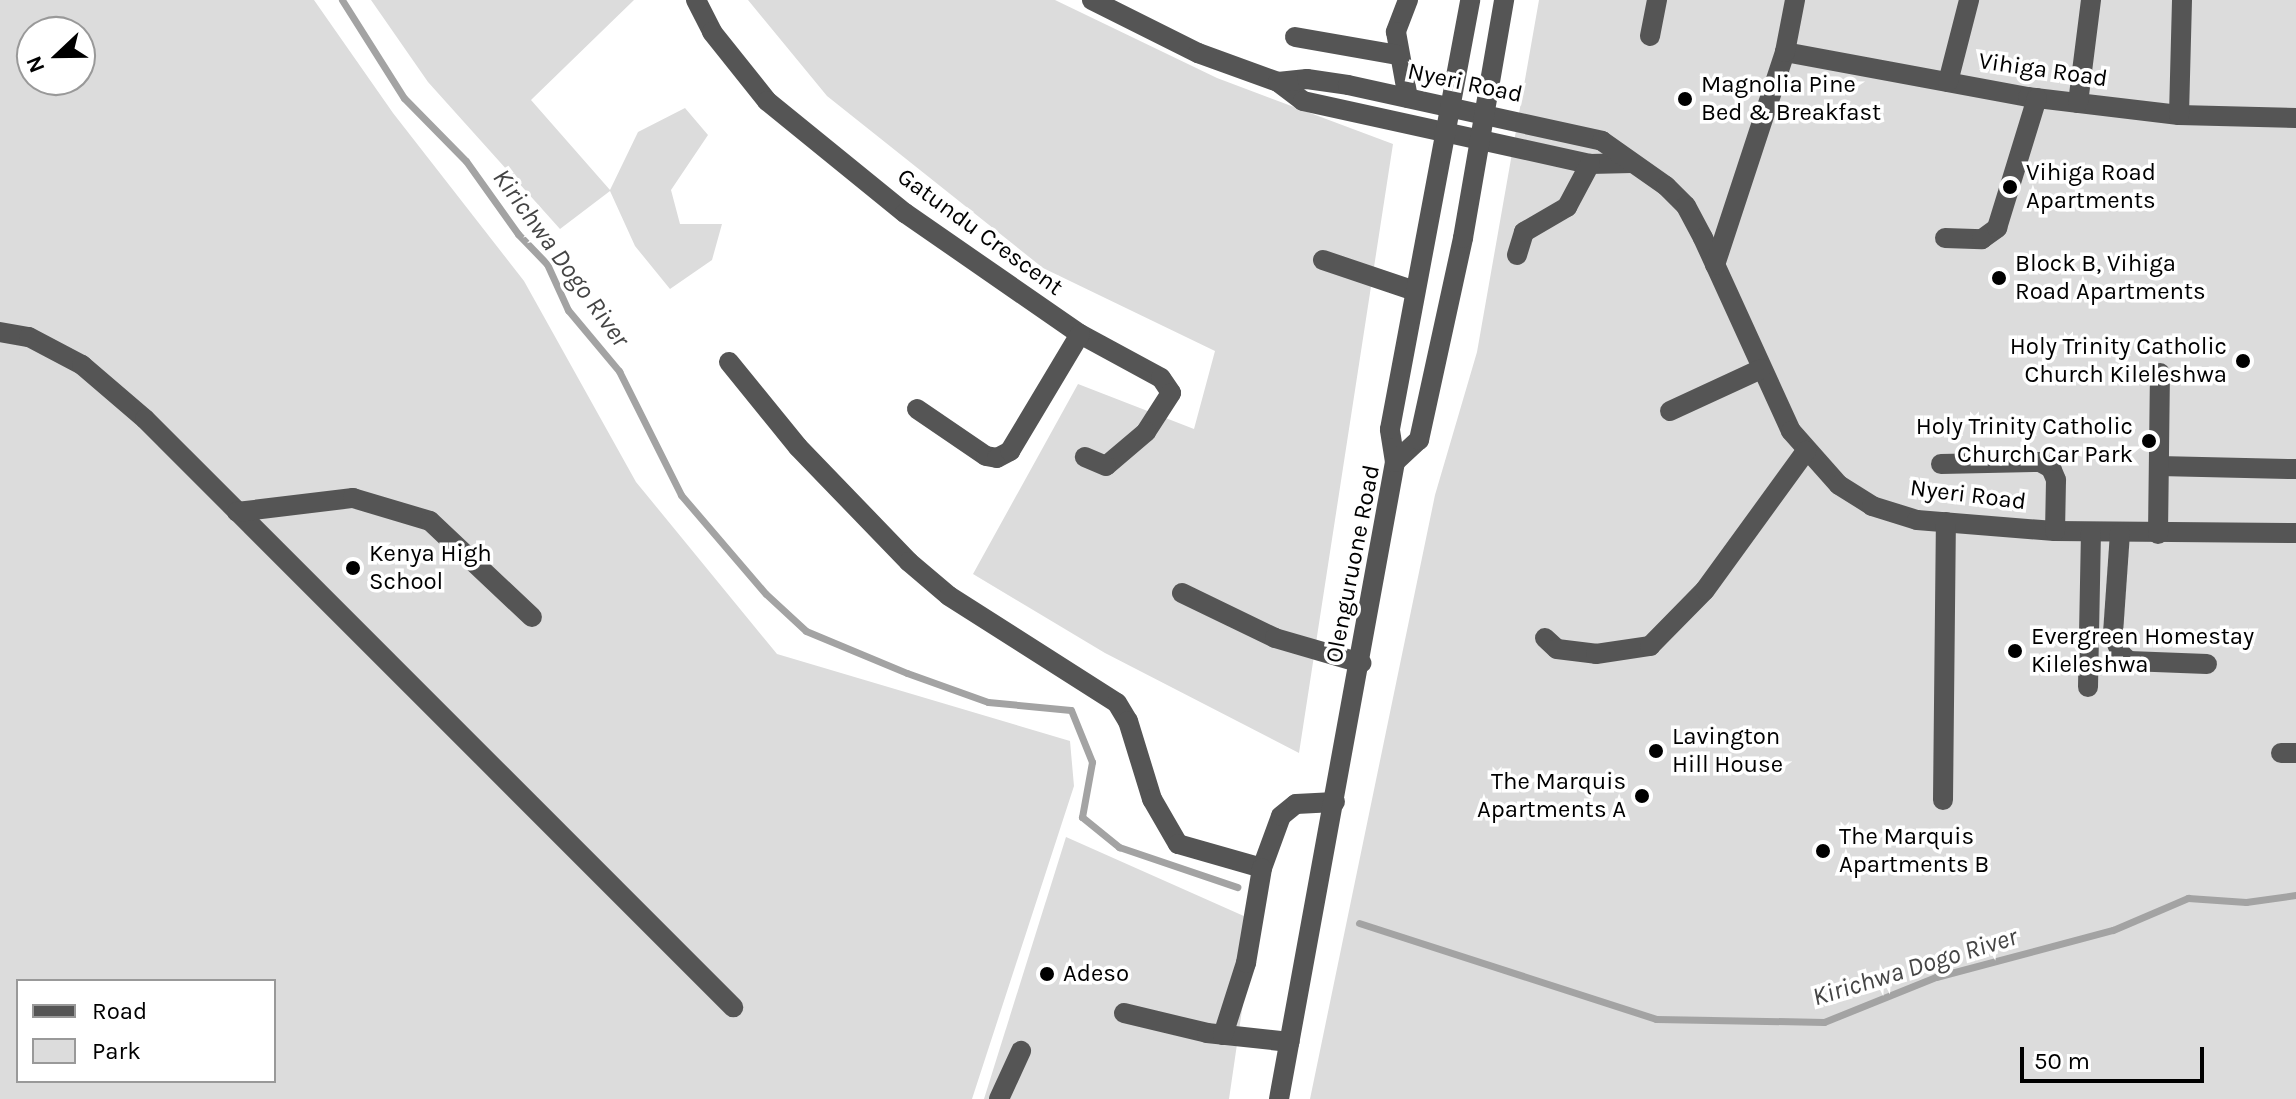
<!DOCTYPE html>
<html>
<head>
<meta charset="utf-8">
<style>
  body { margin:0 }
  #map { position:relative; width:2296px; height:1099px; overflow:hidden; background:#fff; font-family:Karla,sans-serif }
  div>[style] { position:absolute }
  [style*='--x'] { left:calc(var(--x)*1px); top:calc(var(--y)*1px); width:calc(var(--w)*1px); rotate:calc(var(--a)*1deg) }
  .green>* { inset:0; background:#dcdcdc }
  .stream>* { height:7px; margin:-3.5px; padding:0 3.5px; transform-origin:3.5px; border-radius:3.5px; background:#a3a3a3 }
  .minor>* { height:20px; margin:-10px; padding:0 10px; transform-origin:10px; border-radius:10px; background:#555 }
  .dots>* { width:22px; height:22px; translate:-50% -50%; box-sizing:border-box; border:4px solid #fff; border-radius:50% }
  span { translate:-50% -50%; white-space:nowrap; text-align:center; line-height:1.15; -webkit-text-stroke:7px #fff; paint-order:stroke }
  .street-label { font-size:24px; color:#000 }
  .poi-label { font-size:24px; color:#000 }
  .left { translate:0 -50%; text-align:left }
  .right { translate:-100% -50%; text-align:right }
  .water-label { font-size:26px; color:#444; font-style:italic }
  .legend { position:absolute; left:16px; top:979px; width:260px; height:104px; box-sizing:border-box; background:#fff; border:2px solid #999; margin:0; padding:10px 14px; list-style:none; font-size:24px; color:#000 }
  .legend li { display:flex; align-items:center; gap:16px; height:40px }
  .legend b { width:40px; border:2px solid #999 }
  .north { position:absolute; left:16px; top:16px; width:80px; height:80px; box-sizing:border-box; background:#fff; border:2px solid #999; border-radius:50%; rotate:248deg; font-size:22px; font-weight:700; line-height:32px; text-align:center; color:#000 }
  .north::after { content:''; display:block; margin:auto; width:28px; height:36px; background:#000; clip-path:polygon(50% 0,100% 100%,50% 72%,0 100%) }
  .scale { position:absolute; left:2020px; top:1047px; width:184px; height:36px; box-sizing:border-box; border:4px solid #000; border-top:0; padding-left:10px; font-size:24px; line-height:28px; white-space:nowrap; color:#000; -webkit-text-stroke:6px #fff; paint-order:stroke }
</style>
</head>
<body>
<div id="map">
  <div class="green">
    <div style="clip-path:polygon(evenodd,0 0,314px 0,393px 113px,524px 281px,636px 482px,777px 654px,1070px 741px,1074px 786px,972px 1099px,0 1099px,0 0,32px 32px,80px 32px,80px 80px,32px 80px,32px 32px,0 0,18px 981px,274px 981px,274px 1081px,18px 1081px,18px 981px)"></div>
    <div style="clip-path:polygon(371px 0,634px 0,531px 100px,610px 190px,638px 132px,685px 108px,708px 135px,671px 190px,680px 224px,722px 224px,712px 260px,670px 289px,635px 246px,610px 191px,560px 229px,428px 82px)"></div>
    <div style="clip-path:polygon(748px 0,1055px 0,1217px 78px,1393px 144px,1299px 753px,1105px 653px,973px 574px,1078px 384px,1194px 429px,1215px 351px,1043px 268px,827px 96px)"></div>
    <div style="clip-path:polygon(1539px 0,2296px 0,2296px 1099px,1310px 1099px,1435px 495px,1477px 352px)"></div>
    <div style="clip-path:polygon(1066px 837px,1255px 921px,1229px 1099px,984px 1099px)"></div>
  </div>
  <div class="stream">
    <div style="--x:342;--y:0;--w:116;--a:57.7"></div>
    <div style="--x:404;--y:98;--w:88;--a:45.5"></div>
    <div style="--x:466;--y:161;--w:90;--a:54.5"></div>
    <div style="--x:518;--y:234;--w:42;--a:46"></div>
    <div style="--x:547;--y:264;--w:51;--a:65.5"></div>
    <div style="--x:568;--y:310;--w:80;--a:50.1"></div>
    <div style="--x:619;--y:371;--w:139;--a:63.4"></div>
    <div style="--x:681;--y:495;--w:130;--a:49.4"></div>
    <div style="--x:766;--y:594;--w:54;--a:42.8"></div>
    <div style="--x:806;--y:631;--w:109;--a:22.6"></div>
    <div style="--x:907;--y:673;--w:86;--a:19.7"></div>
    <div style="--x:988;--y:702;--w:83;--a:5.5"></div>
    <div style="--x:1071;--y:710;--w:56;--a:68"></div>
    <div style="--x:1092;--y:762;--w:56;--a:100.3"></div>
    <div style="--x:1082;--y:817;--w:48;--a:39"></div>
    <div style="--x:1119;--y:847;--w:125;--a:18.7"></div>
    <div style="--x:1359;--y:923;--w:312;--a:17.9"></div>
    <div style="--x:1656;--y:1019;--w:168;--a:1"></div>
    <div style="--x:1824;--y:1022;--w:121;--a:-21.9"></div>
    <div style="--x:1936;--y:977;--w:183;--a:-14.9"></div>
    <div style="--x:2113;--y:930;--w:82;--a:-23.1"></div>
    <div style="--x:2188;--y:898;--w:58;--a:3.9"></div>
    <div style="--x:2246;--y:902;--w:50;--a:-8"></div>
  </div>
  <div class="minor">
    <div style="--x:696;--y:0;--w:36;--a:63"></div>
    <div style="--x:712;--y:32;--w:88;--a:51.4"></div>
    <div style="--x:767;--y:101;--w:178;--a:39.1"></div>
    <div style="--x:905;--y:213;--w:213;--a:34.7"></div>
    <div style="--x:1080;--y:334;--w:92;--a:28.5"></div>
    <div style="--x:1161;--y:378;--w:18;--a:56"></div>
    <div style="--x:1171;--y:393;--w:46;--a:122.7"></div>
    <div style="--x:1146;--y:432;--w:52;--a:139.6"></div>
    <div style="--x:1106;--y:466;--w:23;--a:-157"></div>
    <div style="--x:1092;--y:0;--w:119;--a:26.6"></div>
    <div style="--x:1198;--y:53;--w:85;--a:19.9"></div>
    <div style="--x:1278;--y:82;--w:31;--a:37"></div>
    <div style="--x:1303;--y:101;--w:294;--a:12.4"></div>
    <div style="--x:1590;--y:164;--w:42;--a:-1.4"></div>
    <div style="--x:1408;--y:0;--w:34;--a:111"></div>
    <div style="--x:1396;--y:32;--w:67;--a:79.7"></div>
    <div style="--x:1650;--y:36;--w:37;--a:-79"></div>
    <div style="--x:1295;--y:37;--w:105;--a:9.9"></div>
    <div style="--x:1785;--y:52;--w:247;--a:10.5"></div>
    <div style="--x:2028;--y:97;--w:152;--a:6.8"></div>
    <div style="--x:2179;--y:115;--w:117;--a:1.5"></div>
    <div style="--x:1278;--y:82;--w:29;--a:-6"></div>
    <div style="--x:1307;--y:79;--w:41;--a:8.3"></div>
    <div style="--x:1348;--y:85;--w:260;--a:12.4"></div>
    <div style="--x:1602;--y:141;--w:78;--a:35.1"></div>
    <div style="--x:1666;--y:186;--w:28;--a:45"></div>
    <div style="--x:1686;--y:206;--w:36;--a:62"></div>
    <div style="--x:1703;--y:238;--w:212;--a:65.5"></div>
    <div style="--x:1791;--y:431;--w:72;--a:48.4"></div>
    <div style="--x:1839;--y:485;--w:39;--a:32"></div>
    <div style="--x:1872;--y:506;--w:47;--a:17.3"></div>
    <div style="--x:1917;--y:520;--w:138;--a:4.6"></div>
    <div style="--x:2055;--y:531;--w:241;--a:0.5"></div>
    <div style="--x:1948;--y:82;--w:85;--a:-75.6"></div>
    <div style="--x:2078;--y:103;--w:104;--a:-82.8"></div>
    <div style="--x:2179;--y:115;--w:115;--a:-88.5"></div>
    <div style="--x:1945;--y:238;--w:37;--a:2"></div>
    <div style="--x:1982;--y:239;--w:19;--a:-36"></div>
    <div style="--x:1997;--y:228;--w:136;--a:-72.9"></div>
    <div style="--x:1517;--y:255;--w:24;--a:-73"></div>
    <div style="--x:1524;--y:232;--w:50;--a:-30.2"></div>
    <div style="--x:1567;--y:207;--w:49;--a:-61.9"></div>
    <div style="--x:1323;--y:260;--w:97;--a:18.6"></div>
    <div style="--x:1715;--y:265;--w:224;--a:-71.8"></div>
    <div style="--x:1785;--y:52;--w:53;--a:-79.1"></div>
    <div style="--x:0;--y:332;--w:29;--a:10"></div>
    <div style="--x:29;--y:337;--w:60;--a:27.8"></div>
    <div style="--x:82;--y:365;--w:83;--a:40.6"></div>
    <div style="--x:145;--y:419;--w:832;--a:45"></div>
    <div style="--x:729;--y:362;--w:109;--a:50.9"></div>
    <div style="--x:798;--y:447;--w:160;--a:46"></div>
    <div style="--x:909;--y:562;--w:52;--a:40.4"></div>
    <div style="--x:949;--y:596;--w:199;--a:32.5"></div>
    <div style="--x:1117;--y:703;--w:21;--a:59"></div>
    <div style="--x:1128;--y:721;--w:82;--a:72.9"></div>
    <div style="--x:1152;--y:799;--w:52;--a:60"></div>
    <div style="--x:1178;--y:844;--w:87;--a:15.9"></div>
    <div style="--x:1262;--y:868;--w:55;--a:-69.9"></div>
    <div style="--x:1281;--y:816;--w:19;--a:-39"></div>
    <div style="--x:1296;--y:804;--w:39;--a:-3"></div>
    <div style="--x:917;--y:409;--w:83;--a:34.3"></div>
    <div style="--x:986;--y:456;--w:11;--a:10"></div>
    <div style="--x:997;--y:458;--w:15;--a:-28"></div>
    <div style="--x:1010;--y:451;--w:136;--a:-59.1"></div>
    <div style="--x:1670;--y:411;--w:100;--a:-24.8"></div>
    <div style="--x:1395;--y:462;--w:33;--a:-99"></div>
    <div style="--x:1390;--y:429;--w:436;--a:-79.4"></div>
    <div style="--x:1941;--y:464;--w:99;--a:-1.2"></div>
    <div style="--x:2040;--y:462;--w:13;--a:29"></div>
    <div style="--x:2051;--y:468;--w:13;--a:67"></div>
    <div style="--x:2056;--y:480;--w:51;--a:91.1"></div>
    <div style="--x:2159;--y:466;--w:137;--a:1.3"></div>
    <div style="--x:237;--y:512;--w:117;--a:-6.9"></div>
    <div style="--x:353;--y:498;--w:80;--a:16.6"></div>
    <div style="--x:430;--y:521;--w:140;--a:43.3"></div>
    <div style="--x:2120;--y:533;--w:101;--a:94"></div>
    <div style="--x:2113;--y:634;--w:22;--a:68"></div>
    <div style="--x:2121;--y:654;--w:11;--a:41"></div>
    <div style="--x:2129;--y:661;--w:78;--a:2.2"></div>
    <div style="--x:2158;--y:534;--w:161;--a:-89.3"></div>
    <div style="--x:1182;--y:593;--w:103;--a:25.8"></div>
    <div style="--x:1275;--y:638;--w:90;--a:16.2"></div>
    <div style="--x:1545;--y:638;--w:16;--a:43"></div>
    <div style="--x:1557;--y:649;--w:39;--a:7"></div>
    <div style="--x:1596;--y:654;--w:55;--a:-8.4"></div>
    <div style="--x:1650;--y:646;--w:78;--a:-45.5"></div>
    <div style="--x:1705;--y:590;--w:172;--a:-54"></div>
    <div style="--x:2088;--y:687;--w:155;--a:-88.9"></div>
    <div style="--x:2281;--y:753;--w:15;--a:0"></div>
    <div style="--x:1943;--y:800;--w:278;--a:-89.4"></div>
    <div style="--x:1124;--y:1013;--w:85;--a:13.5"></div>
    <div style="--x:1207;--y:1033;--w:83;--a:6.2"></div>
    <div style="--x:1223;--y:1035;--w:76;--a:-72.3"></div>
    <div style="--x:1246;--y:963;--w:96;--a:-80.4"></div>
    <div style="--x:999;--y:1099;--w:53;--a:-65.4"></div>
    <div style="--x:1279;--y:1099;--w:647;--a:-79.68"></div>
    <div style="--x:1395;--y:462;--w:33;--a:-43"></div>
    <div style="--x:1419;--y:440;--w:207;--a:-77.7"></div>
    <div style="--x:1463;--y:238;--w:242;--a:-80.2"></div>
  </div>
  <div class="dots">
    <div style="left:1685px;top:99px;background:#000"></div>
    <div style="left:2010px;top:187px;background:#000"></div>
    <div style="left:1999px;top:278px;background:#000"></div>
    <div style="left:2243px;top:361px;background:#000"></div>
    <div style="left:2149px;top:441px;background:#000"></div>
    <div style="left:353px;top:568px;background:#000"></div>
    <div style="left:2015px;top:651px;background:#000"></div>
    <div style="left:1656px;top:751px;background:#000"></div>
    <div style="left:1642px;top:796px;background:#000"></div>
    <div style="left:1823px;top:851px;background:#000"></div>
    <div style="left:1047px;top:974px;background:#000"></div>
  </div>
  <div class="street-label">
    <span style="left:2043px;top:70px;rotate:8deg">Vihiga Road</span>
    <span style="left:1465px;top:83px;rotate:12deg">Nyeri Road</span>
    <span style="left:980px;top:232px;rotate:36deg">Gatundu Crescent</span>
    <span style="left:1968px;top:495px;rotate:7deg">Nyeri Road</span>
    <span style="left:1353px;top:564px;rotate:-79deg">Olenguruone Road</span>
  </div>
  <div class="poi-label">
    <span class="left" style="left:1701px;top:99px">Magnolia Pine<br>Bed &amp; Breakfast</span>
    <span class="left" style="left:2026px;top:187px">Vihiga Road<br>Apartments</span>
    <span class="left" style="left:2015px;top:278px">Block B, Vihiga<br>Road Apartments</span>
    <span class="right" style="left:2227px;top:361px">Holy Trinity Catholic<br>Church Kileleshwa</span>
    <span class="right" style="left:2133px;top:441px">Holy Trinity Catholic<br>Church Car Park</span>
    <span class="left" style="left:369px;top:568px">Kenya High<br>School</span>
    <span class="left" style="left:2031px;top:651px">Evergreen Homestay<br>Kileleshwa</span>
    <span class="left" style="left:1672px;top:751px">Lavington<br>Hill House</span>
    <span class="right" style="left:1626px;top:796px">The Marquis<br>Apartments A</span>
    <span class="left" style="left:1839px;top:851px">The Marquis<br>Apartments B</span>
    <span class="left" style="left:1063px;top:974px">Adeso</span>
  </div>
  <div class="water-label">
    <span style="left:561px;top:258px;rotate:54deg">Kirichwa Dogo River</span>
    <span style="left:1915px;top:967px;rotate:-17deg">Kirichwa Dogo River</span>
  </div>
  <ul class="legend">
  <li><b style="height:10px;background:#555"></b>Road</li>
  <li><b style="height:22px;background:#dcdcdc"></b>Park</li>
  </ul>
  <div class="north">N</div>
  <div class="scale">50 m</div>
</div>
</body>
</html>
